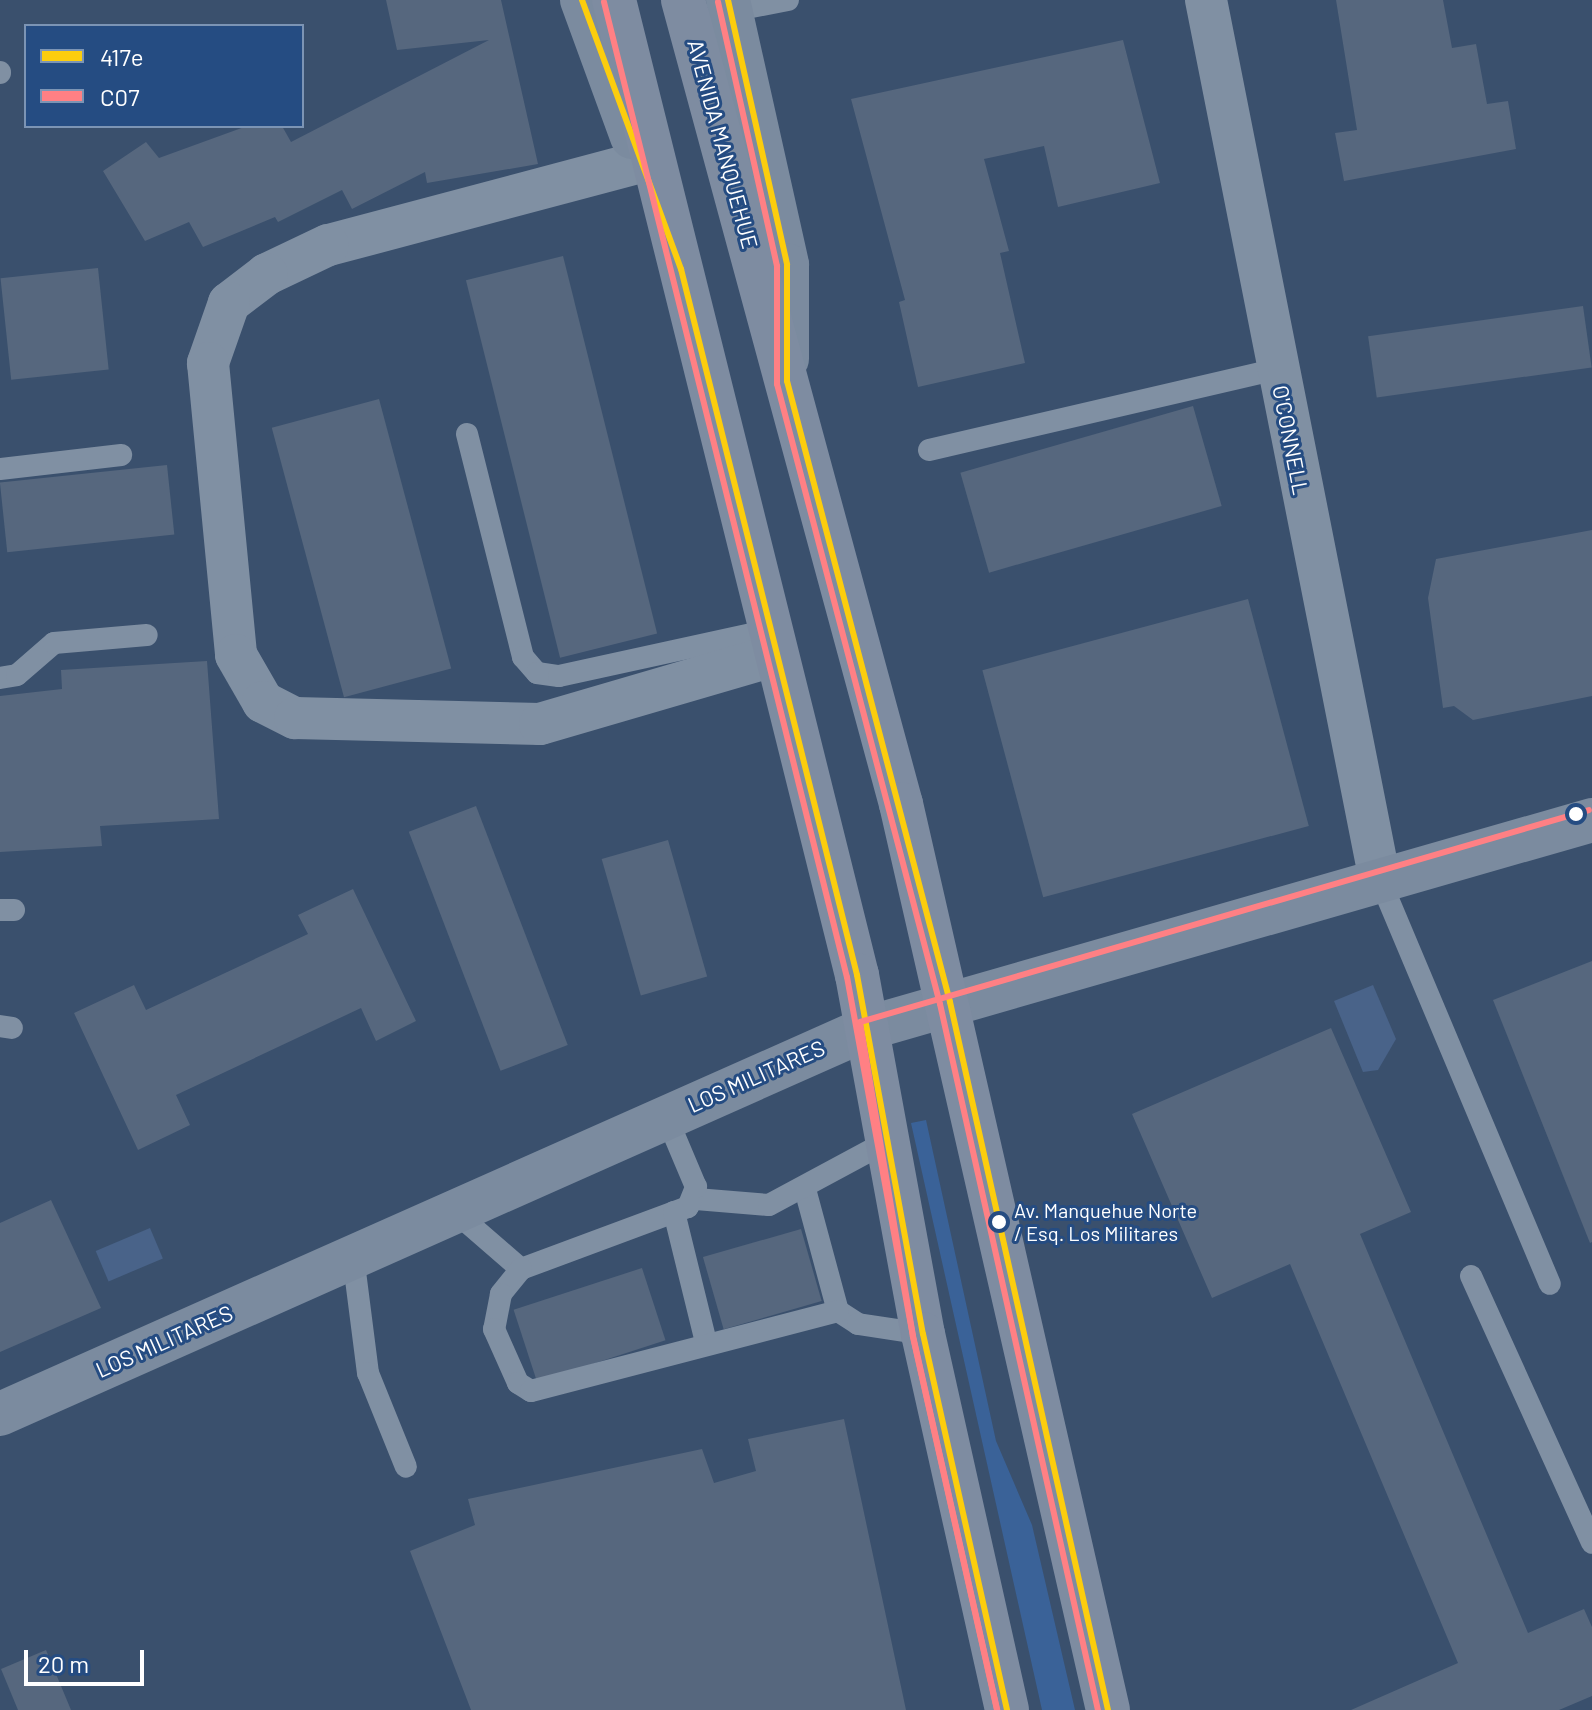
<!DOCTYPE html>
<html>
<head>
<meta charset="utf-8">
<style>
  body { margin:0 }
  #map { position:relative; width:1592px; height:1710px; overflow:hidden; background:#3a506d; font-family:Barlow,sans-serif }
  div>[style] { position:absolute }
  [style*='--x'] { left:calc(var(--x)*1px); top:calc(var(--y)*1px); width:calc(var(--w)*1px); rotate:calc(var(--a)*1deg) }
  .green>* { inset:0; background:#3a6298 }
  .water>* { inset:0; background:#496389; transform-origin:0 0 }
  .building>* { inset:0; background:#56677e; transform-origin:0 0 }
  .service>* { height:22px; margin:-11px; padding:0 11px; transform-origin:11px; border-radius:11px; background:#8090a3 }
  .minor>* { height:42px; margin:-21px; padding:0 21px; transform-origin:21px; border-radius:21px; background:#8090a3 }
  .secondary>* { height:44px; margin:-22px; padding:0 22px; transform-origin:22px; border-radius:22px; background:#7b8b9f }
  .primary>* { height:44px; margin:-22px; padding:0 22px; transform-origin:22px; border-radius:22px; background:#7e8ca1 }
  .bus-1>* { height:6px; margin:-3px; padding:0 3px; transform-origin:3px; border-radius:3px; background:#fccd0d }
  .bus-2>* { height:6px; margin:-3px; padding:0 3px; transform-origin:3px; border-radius:3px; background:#ff8084 }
  .bus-3>* { height:6px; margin:-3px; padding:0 3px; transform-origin:3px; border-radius:3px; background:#ff8084 }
  .dots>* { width:22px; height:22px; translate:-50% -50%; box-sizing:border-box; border:4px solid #254c82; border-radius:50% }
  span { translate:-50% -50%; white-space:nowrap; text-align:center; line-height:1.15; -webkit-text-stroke:6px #254c82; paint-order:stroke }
  .bus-label { font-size:20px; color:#fff }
  .left { translate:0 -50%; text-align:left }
  .street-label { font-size:22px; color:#fff }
  .legend { position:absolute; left:24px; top:24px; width:280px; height:104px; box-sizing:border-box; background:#254c82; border:2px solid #7c94b4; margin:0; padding:10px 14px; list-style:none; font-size:24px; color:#fff }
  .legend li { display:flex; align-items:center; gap:16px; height:40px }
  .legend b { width:40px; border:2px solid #7c94b4 }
  .scale { position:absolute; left:24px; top:1650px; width:120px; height:36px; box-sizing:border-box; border:4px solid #fff; border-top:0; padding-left:10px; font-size:24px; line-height:28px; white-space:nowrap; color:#fff; -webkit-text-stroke:6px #254c82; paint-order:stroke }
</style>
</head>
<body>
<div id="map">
  <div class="green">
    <div style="clip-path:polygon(926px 1120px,996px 1441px,1032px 1525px,1075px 1710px,1042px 1710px,911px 1123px)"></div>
  </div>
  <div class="water">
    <div style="clip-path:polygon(1373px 985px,1396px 1039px,1378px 1070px,1363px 1072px,1334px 1001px)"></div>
    <div style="left:150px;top:1228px;width:33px;height:59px;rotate:67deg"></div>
  </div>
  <div class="building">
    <div style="clip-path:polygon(386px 0,501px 0,538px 164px,427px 183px,425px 172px,352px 209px,342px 190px,278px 222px,275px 217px,203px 247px,189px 222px,145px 241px,103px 171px,146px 142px,159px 158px,247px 126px,282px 126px,291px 142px,489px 40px,397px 50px)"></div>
    <div style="clip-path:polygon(1336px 0,1443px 0,1452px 48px,1476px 44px,1487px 104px,1508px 101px,1516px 149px,1344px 181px,1335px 133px,1357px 130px)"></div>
    <div style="clip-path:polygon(1123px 40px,1160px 183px,1058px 207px,1044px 146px,984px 159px,1009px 251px,1000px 253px,1025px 363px,918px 387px,899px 302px,905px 300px,851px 99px)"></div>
    <div style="left:563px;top:256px;width:389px;height:100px;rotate:76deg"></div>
    <div style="left:98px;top:268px;width:102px;height:98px;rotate:84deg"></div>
    <div style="left:1583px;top:306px;width:62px;height:217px;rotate:82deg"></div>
    <div style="left:379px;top:399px;width:279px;height:111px;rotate:75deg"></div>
    <div style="left:1193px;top:406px;width:104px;height:242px;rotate:74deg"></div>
    <div style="left:167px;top:465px;width:70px;height:168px;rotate:84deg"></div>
    <div style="clip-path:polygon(1592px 530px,1592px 696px,1473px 720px,1454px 706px,1443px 708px,1428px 598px,1436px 559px)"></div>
    <div style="left:1248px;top:599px;width:235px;height:275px;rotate:75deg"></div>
    <div style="clip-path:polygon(207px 661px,219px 819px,100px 826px,102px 846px,0 852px,0 696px,62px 689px,61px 670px)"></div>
    <div style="left:476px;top:806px;width:256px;height:72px;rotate:69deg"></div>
    <div style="left:668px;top:840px;width:142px;height:69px;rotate:74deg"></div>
    <div style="clip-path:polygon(353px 889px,416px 1021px,376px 1041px,361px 1008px,176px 1095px,190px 1125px,138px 1150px,74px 1013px,134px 985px,146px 1010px,308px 934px,298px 915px)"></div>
    <div style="clip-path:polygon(1592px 961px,1592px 1242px,1590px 1243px,1493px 1000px)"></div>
    <div style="clip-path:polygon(1331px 1028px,1411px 1212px,1360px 1234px,1528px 1633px,1584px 1609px,1592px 1627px,1592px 1696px,1559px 1710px,1351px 1710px,1458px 1663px,1290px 1264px,1212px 1298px,1132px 1114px)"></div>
    <div style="clip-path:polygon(51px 1200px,101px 1308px,0 1352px,0 1223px)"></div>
    <div style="left:801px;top:1229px;width:75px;height:102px;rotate:74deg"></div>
    <div style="left:642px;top:1268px;width:76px;height:135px;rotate:72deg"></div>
    <div style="clip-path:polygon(844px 1419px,906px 1710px,471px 1710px,410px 1551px,475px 1525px,468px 1499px,702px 1449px,714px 1483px,756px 1471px,748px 1439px)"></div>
    <div style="clip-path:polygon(46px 1650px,71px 1710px,18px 1710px,1px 1669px)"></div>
  </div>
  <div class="service">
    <div style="--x:731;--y:11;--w:58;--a:-10.9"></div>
    <div style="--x:0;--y:72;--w:1;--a:90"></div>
    <div style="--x:467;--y:434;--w:230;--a:75.9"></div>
    <div style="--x:523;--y:657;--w:21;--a:49"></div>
    <div style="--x:537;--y:673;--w:22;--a:8"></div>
    <div style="--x:559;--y:676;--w:216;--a:-12.3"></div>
    <div style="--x:929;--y:450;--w:357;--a:-13.1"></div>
    <div style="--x:0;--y:469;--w:122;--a:-6.6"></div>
    <div style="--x:0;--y:678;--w:17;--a:-10"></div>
    <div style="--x:17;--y:675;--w:49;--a:-40.9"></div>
    <div style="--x:54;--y:643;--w:93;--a:-4.9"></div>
    <div style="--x:1380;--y:880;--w:438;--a:67.2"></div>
    <div style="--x:0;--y:910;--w:14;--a:0"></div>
    <div style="--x:0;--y:1026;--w:12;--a:9"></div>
    <div style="--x:805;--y:1189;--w:126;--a:74.9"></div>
    <div style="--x:838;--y:1311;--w:24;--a:33"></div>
    <div style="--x:858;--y:1324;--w:66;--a:8.7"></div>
    <div style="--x:696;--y:1199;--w:73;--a:4.7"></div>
    <div style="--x:769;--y:1205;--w:133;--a:-28.3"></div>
    <div style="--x:454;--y:1211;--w:89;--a:40.9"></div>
    <div style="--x:521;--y:1269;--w:178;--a:-20.4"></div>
    <div style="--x:688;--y:1207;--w:22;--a:-68"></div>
    <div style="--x:696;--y:1187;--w:77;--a:-112.9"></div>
    <div style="--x:674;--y:1212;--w:134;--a:76.2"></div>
    <div style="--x:353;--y:1256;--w:118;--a:82.7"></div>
    <div style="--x:368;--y:1373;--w:101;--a:68"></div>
    <div style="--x:521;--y:1269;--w:32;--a:129"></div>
    <div style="--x:501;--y:1294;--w:36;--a:101"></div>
    <div style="--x:494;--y:1329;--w:59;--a:66"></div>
    <div style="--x:518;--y:1383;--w:15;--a:32"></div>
    <div style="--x:531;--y:1391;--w:317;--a:-14.6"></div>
    <div style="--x:1471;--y:1276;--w:293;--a:65.6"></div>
  </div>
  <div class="minor">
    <div style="--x:1206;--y:0;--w:897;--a:78.82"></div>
    <div style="--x:641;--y:162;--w:324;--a:165.1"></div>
    <div style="--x:328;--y:245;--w:68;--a:154.6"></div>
    <div style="--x:267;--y:274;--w:48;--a:142.7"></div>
    <div style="--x:229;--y:303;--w:64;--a:109.3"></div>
    <div style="--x:208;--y:363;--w:293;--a:84.5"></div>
    <div style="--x:236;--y:655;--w:54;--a:60.1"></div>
    <div style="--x:263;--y:702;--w:36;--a:27"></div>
    <div style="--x:295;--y:718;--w:245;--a:1.4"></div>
    <div style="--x:540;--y:724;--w:246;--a:-16.3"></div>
  </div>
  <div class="secondary">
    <div style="--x:582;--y:0;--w:146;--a:69.9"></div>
    <div style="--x:728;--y:0;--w:271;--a:77.4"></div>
    <div style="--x:787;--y:265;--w:94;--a:90"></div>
    <div style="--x:0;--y:1414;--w:950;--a:-23.97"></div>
    <div style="--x:868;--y:1028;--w:753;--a:-16.03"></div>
  </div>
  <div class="primary">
    <div style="--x:614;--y:0;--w:1005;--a:76.01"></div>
    <div style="--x:857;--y:975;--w:365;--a:79.6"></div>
    <div style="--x:923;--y:1334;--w:385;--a:77.4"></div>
    <div style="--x:683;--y:0;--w:833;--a:74.83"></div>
    <div style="--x:901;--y:804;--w:929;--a:77.13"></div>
  </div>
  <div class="bus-1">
    <div style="--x:582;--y:0;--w:287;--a:69.8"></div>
    <div style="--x:681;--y:269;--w:728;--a:76"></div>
    <div style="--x:857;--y:975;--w:365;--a:79.6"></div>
    <div style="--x:923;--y:1334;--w:385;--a:77.4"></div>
    <div style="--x:728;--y:0;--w:271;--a:77.4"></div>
    <div style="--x:787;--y:265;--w:116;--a:90"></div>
    <div style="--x:787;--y:381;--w:642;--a:75.29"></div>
    <div style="--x:950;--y:1002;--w:725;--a:77.42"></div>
  </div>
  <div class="bus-2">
    <div style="--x:604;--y:2;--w:1005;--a:76.01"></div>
    <div style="--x:847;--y:977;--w:365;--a:79.6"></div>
    <div style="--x:913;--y:1336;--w:383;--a:77.3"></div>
    <div style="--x:718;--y:2;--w:271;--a:77.4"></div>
    <div style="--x:777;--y:266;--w:118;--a:90"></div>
    <div style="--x:777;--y:384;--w:641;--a:75.27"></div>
    <div style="--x:940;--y:1004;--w:723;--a:77.39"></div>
  </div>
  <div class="bus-3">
    <div style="--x:997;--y:1710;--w:383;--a:-102.7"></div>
    <div style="--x:913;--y:1336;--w:318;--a:-99.6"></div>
    <div style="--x:860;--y:1022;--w:759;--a:-16.21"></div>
  </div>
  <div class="dots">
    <div style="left:1576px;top:814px;background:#fff"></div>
    <div style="left:999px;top:1222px;background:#fff"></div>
  </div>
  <div class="bus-label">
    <span class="left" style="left:1014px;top:1222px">Av. Manquehue Norte<br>/ Esq. Los Militares</span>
  </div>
  <div class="street-label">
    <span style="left:723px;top:144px;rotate:75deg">AVENIDA MANQUEHUE</span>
    <span style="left:1291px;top:440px;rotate:79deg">O'CONNELL</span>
    <span style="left:756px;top:1076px;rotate:-24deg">LOS MILITARES</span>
    <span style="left:164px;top:1341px;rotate:-24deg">LOS MILITARES</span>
  </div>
  <ul class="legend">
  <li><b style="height:10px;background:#fccd0d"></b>417e</li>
  <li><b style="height:10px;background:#ff8084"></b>C07</li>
  </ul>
  <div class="scale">20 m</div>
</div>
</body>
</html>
